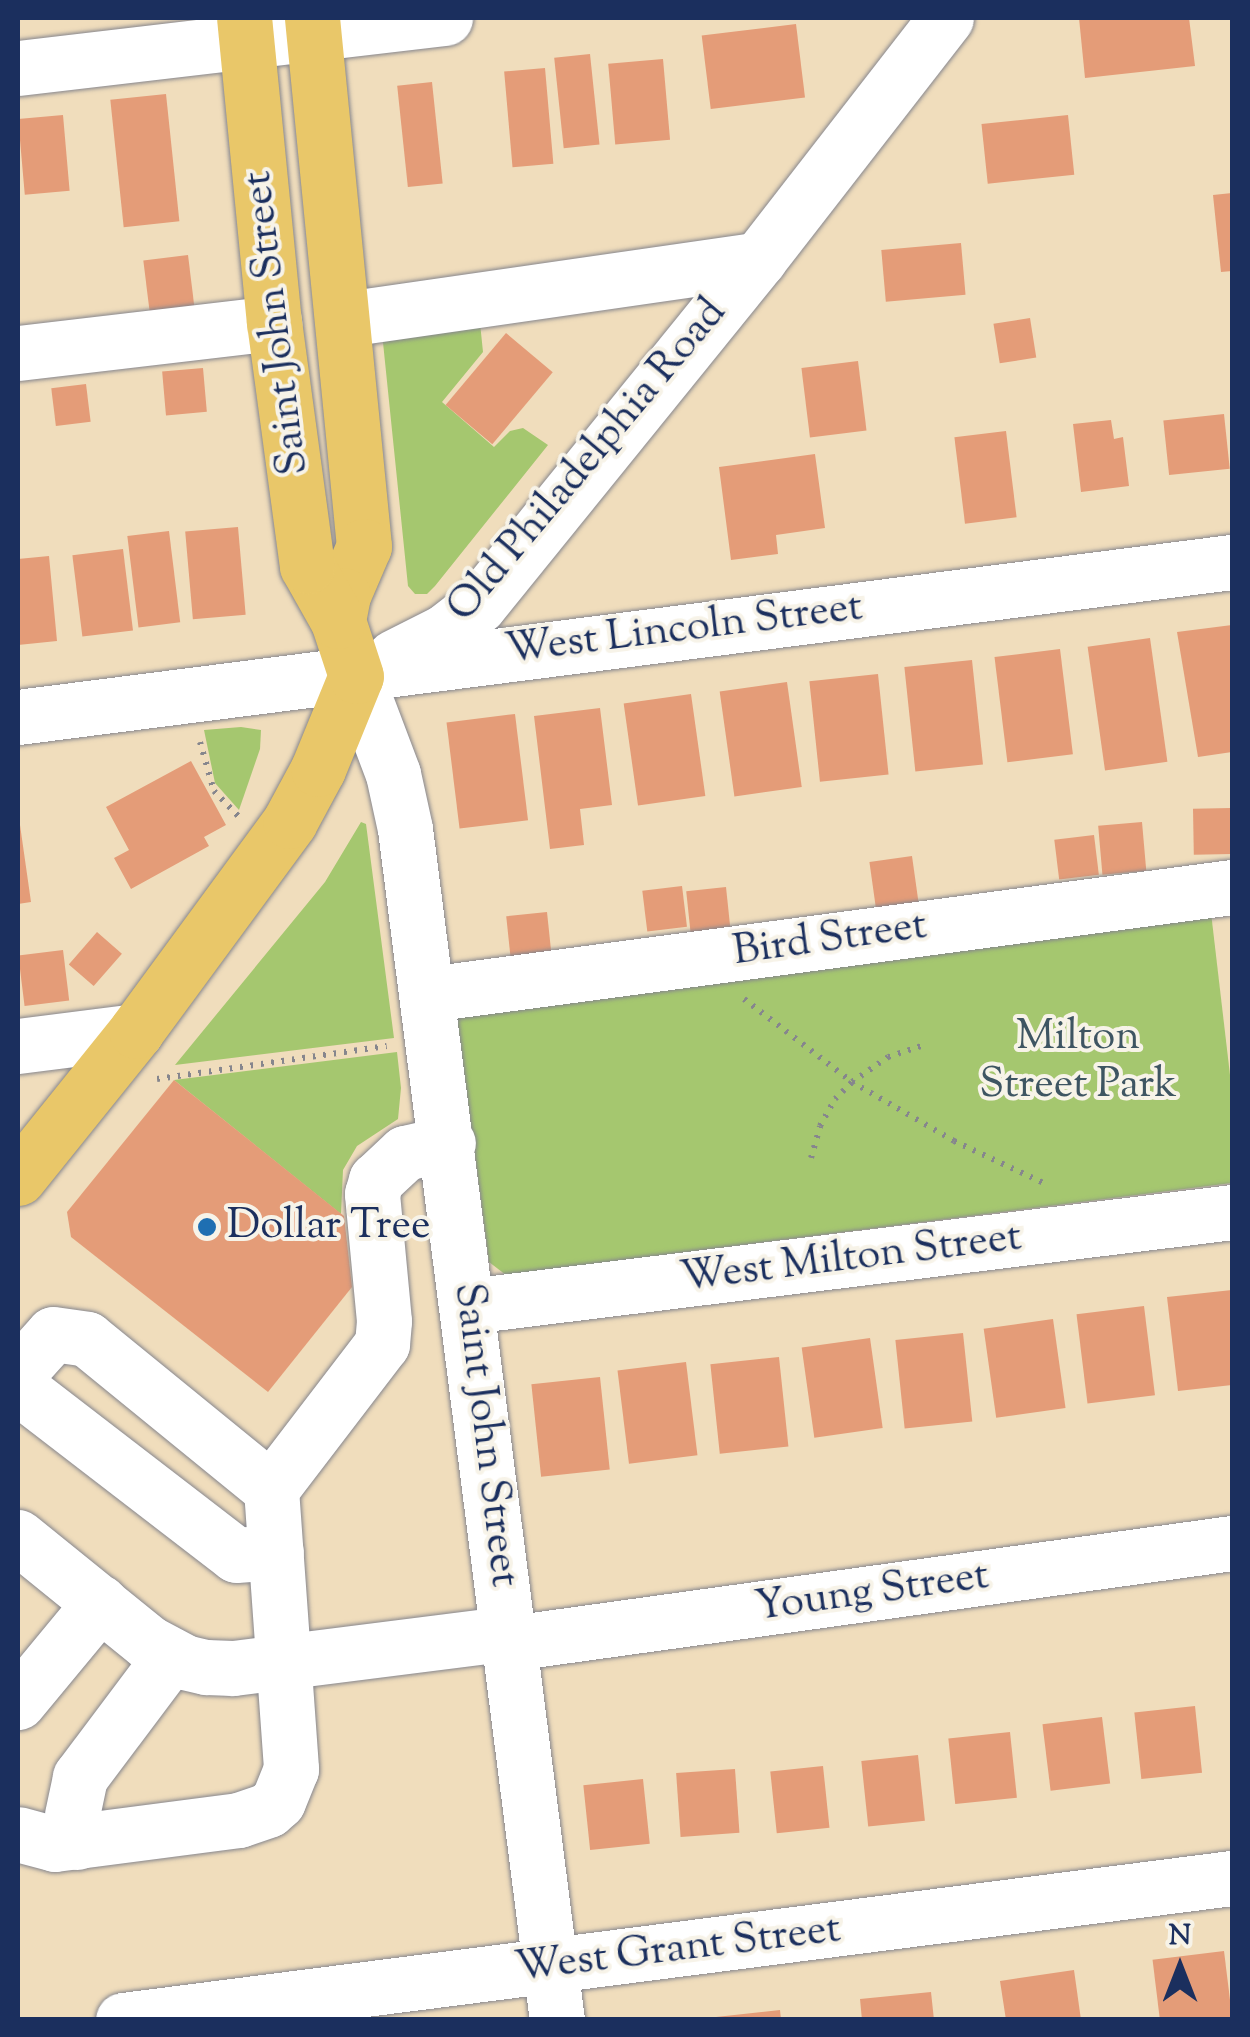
<!DOCTYPE html>
<html>
<head>
<meta charset="utf-8">
<style>
  body { margin:0 }
  #map { position:relative; width:1250px; height:2037px; overflow:hidden; background:#f0ddbc; font-family:"Sorts Mill Goudy",serif }
  div>[style] { position:absolute }
  [style*='--x'] { left:calc(var(--x)*1px); top:calc(var(--y)*1px); width:calc(var(--w)*1px); rotate:calc(var(--a)*1deg) }
  .green>* { inset:0; background:#a5c76f }
  .building>* { inset:0; background:#e49c78; transform-origin:0 0 }
  .path>* { height:6px; margin-top:-3px; transform-origin:0; background:repeating-linear-gradient(90deg,#86868d 0 2.5px,transparent 0 10.5px) }
  .roads { filter:drop-shadow(0 0 2px #86868d) drop-shadow(0 0 2px #86868d) }
  .minor>* { height:55px; margin:-27.5px; padding:0 27.5px; transform-origin:27.5px; border-radius:27.5px; background:#fff }
  .major>* { height:55px; margin:-27.5px; padding:0 27.5px; transform-origin:27.5px; border-radius:27.5px; background:#e9c769 }
  .dots>* { width:28px; height:28px; translate:-50% -50%; box-sizing:border-box; border:5px solid #f7f3e8; border-radius:50% }
  span { translate:-50% -50%; white-space:nowrap; text-align:center; line-height:1.15; -webkit-text-stroke:8px #f7f3e8; paint-order:stroke }
  .street-label { font-size:42px; color:#1b2f5e }
  .park-label { font-size:42px; color:#3e5562 }
  .poi-label { font-size:42px; color:#1b2f5e }
  .left { translate:0 -50%; text-align:left }
  .frame { position:absolute; inset:0; border:20px solid #1b2f5e; pointer-events:none }
  .north { position:absolute; left:1130px; top:1917px; width:100px; height:100px; -webkit-text-stroke:8px #f7f3e8; paint-order:stroke; rotate:0deg; font-size:28px; font-weight:700; line-height:40px; text-align:center; color:#1b2f5e }
  .north::after { content:''; display:block; margin:auto; width:35px; height:45px; background:#1b2f5e; clip-path:polygon(50% 0,100% 100%,50% 72%,0 100%) }
</style>
</head>
<body>
<div id="map">
  <div class="green">
    <div style="clip-path:polygon(479px 313px,483px 352px,442px 402px,494px 447px,510px 431px,523px 428px,548px 445px,435px 586px,427px 594px,415px 594px,408px 586px,381px 323px)"></div>
    <div style="clip-path:polygon(241px 727px,261px 730px,260px 749px,239px 810px,215px 783px,204px 730px)"></div>
    <div style="clip-path:polygon(361px 822px,366px 824px,394px 1038px,175px 1065px,325px 882px)"></div>
    <div style="clip-path:polygon(1210px 904px,1232px 1092px,1232px 1183px,506px 1275px,489px 1262px,455px 1003px)"></div>
    <div style="clip-path:polygon(397px 1052px,401px 1088px,398px 1119px,357px 1146px,343px 1170px,341px 1214px,174px 1080px)"></div>
  </div>
  <div class="building">
    <div style="clip-path:polygon(1079px 18px,1189px 18px,1195px 66px,1085px 78px)"></div>
    <div style="left:796px;top:24px;width:74px;height:95px;rotate:83deg"></div>
    <div style="left:590px;top:54px;width:91px;height:36px;rotate:84deg"></div>
    <div style="left:663px;top:59px;width:81px;height:55px;rotate:85deg"></div>
    <div style="left:545px;top:68px;width:96px;height:41px;rotate:85deg"></div>
    <div style="left:432px;top:82px;width:102px;height:35px;rotate:84deg"></div>
    <div style="left:166px;top:94px;width:128px;height:56px;rotate:84deg"></div>
    <div style="left:63px;top:115px;width:76px;height:45px;rotate:85deg"></div>
    <div style="left:1068px;top:115px;width:60px;height:87px;rotate:84deg"></div>
    <div style="clip-path:polygon(1232px 193px,1232px 271px,1221px 272px,1213px 195px)"></div>
    <div style="left:961px;top:243px;width:52px;height:80px;rotate:85deg"></div>
    <div style="left:188px;top:255px;width:57px;height:45px;rotate:83deg"></div>
    <div style="left:1030px;top:318px;width:40px;height:37px;rotate:81deg"></div>
    <div style="left:506px;top:333px;width:61px;height:94px;rotate:40deg"></div>
    <div style="left:858px;top:361px;width:70px;height:57px;rotate:83deg"></div>
    <div style="left:203px;top:368px;width:44px;height:41px;rotate:85deg"></div>
    <div style="left:86px;top:384px;width:38px;height:35px;rotate:83deg"></div>
    <div style="left:1224px;top:414px;width:55px;height:61px;rotate:84deg"></div>
    <div style="clip-path:polygon(1111px 420px,1114px 439px,1123px 437px,1129px 486px,1081px 492px,1073px 424px)"></div>
    <div style="left:1006px;top:431px;width:87px;height:52px;rotate:83deg"></div>
    <div style="clip-path:polygon(815px 454px,825px 528px,776px 535px,778px 554px,731px 560px,719px 467px)"></div>
    <div style="left:238px;top:527px;width:88px;height:53px;rotate:85deg"></div>
    <div style="left:169px;top:531px;width:92px;height:42px;rotate:83deg"></div>
    <div style="left:123px;top:549px;width:82px;height:51px;rotate:83deg"></div>
    <div style="clip-path:polygon(49px 556px,57px 641px,18px 645px,18px 559px)"></div>
    <div style="clip-path:polygon(1232px 625px,1232px 752px,1198px 757px,1177px 632px)"></div>
    <div style="left:1150px;top:638px;width:125px;height:63px;rotate:82deg"></div>
    <div style="left:1060px;top:649px;width:106px;height:66px;rotate:83deg"></div>
    <div style="left:972px;top:660px;width:105px;height:68px;rotate:84deg"></div>
    <div style="left:878px;top:674px;width:101px;height:69px;rotate:84deg"></div>
    <div style="left:787px;top:682px;width:106px;height:68px;rotate:82deg"></div>
    <div style="left:691px;top:694px;width:103px;height:68px;rotate:82deg"></div>
    <div style="clip-path:polygon(600px 708px,612px 805px,580px 809px,584px 845px,550px 849px,534px 716px)"></div>
    <div style="left:515px;top:714px;width:107px;height:69px;rotate:83deg"></div>
    <div style="clip-path:polygon(191px 761px,226px 825px,204px 837px,209px 846px,131px 889px,114px 858px,129px 850px,106px 807px)"></div>
    <div style="left:1231px;top:808px;width:46px;height:38px;rotate:89deg"></div>
    <div style="clip-path:polygon(18px 811px,31px 902px,18px 904px)"></div>
    <div style="left:1142px;top:822px;width:49px;height:44px;rotate:85deg"></div>
    <div style="left:1094px;top:835px;width:40px;height:40px;rotate:83deg"></div>
    <div style="left:912px;top:856px;width:49px;height:43px;rotate:82deg"></div>
    <div style="left:682px;top:886px;width:41px;height:40px;rotate:83deg"></div>
    <div style="left:726px;top:887px;width:41px;height:40px;rotate:84deg"></div>
    <div style="left:547px;top:912px;width:41px;height:41px;rotate:84deg"></div>
    <div style="left:97px;top:932px;width:33px;height:43px;rotate:41deg"></div>
    <div style="left:63px;top:950px;width:51px;height:45px;rotate:83deg"></div>
    <div style="clip-path:polygon(174px 1080px,344px 1216px,352px 1287px,268px 1392px,71px 1237px,67px 1212px)"></div>
    <div style="clip-path:polygon(1232px 1290px,1232px 1385px,1178px 1391px,1167px 1297px)"></div>
    <div style="left:1144px;top:1306px;width:90px;height:68px;rotate:83deg"></div>
    <div style="left:1053px;top:1319px;width:90px;height:70px;rotate:82deg"></div>
    <div style="left:963px;top:1333px;width:89px;height:68px;rotate:84deg"></div>
    <div style="left:870px;top:1338px;width:91px;height:69px;rotate:82deg"></div>
    <div style="left:779px;top:1357px;width:90px;height:69px;rotate:84deg"></div>
    <div style="left:686px;top:1362px;width:94px;height:69px;rotate:83deg"></div>
    <div style="left:600px;top:1377px;width:93px;height:69px;rotate:84deg"></div>
    <div style="left:1195px;top:1706px;width:67px;height:61px;rotate:84deg"></div>
    <div style="left:1102px;top:1717px;width:67px;height:60px;rotate:83deg"></div>
    <div style="left:1010px;top:1732px;width:66px;height:62px;rotate:84deg"></div>
    <div style="left:918px;top:1755px;width:66px;height:57px;rotate:84deg"></div>
    <div style="left:823px;top:1766px;width:62px;height:53px;rotate:84deg"></div>
    <div style="left:735px;top:1769px;width:64px;height:59px;rotate:86deg"></div>
    <div style="left:643px;top:1779px;width:65px;height:60px;rotate:84deg"></div>
    <div style="left:1224px;top:1951px;width:69px;height:72px;rotate:83deg"></div>
    <div style="clip-path:polygon(1074px 1970px,1081px 2020px,1006px 2020px,1000px 1981px)"></div>
    <div style="clip-path:polygon(931px 1992px,934px 2020px,862px 2020px,860px 1999px)"></div>
    <div style="clip-path:polygon(780px 2010px,781px 2020px,716px 2020px,716px 2017px)"></div>
  </div>
  <div class="path">
    <div style="--x:200;--y:742;--w:51;--a:74.1"></div>
    <div style="--x:214;--y:791;--w:36;--a:46"></div>
    <div style="--x:744;--y:999;--w:136;--a:37.5"></div>
    <div style="--x:852;--y:1082;--w:118;--a:30"></div>
    <div style="--x:954;--y:1141;--w:104;--a:25.1"></div>
    <div style="--x:157;--y:1079;--w:232;--a:-8.2"></div>
    <div style="--x:811;--y:1158;--w:33;--a:-74"></div>
    <div style="--x:820;--y:1126;--w:31;--a:-61"></div>
    <div style="--x:835;--y:1099;--w:24;--a:-45"></div>
    <div style="--x:852;--y:1082;--w:44;--a:-34.8"></div>
    <div style="--x:888;--y:1057;--w:41;--a:-18.4"></div>
  </div>
  <div class="roads">
    <div class="minor">
      <div style="--x:18;--y:68;--w:430;--a:-6.7"></div>
      <div style="--x:345;--y:319;--w:418;--a:-8.2"></div>
      <div style="--x:18;--y:353;--w:258;--a:-6.7"></div>
      <div style="--x:394;--y:657;--w:56;--a:-26.6"></div>
      <div style="--x:444;--y:632;--w:44;--a:-37.6"></div>
      <div style="--x:479;--y:605;--w:445;--a:-51"></div>
      <div style="--x:759;--y:259;--w:305;--a:-52.2"></div>
      <div style="--x:356;--y:676;--w:105;--a:69.3"></div>
      <div style="--x:393;--y:774;--w:56;--a:77.7"></div>
      <div style="--x:405;--y:829;--w:1201;--a:82.73"></div>
      <div style="--x:18;--y:717;--w:1224;--a:-7.28"></div>
      <div style="--x:429;--y:994;--w:810;--a:-7.59"></div>
      <div style="--x:18;--y:1046;--w:119;--a:-7.2"></div>
      <div style="--x:469;--y:1306;--w:769;--a:-7.02"></div>
      <div style="--x:18;--y:1373;--w:52;--a:-48.1"></div>
      <div style="--x:53;--y:1334;--w:34;--a:8"></div>
      <div style="--x:87;--y:1339;--w:237;--a:39.2"></div>
      <div style="--x:271;--y:1489;--w:281;--a:85.9"></div>
      <div style="--x:291;--y:1769;--w:35;--a:112"></div>
      <div style="--x:278;--y:1801;--w:13;--a:138"></div>
      <div style="--x:268;--y:1810;--w:31;--a:161"></div>
      <div style="--x:239;--y:1820;--w:186;--a:172.6"></div>
      <div style="--x:55;--y:1844;--w:38;--a:-165"></div>
      <div style="--x:18;--y:1387;--w:275;--a:37.6"></div>
      <div style="--x:236;--y:1555;--w:40;--a:-4.3"></div>
      <div style="--x:271;--y:1489;--w:183;--a:-52.6"></div>
      <div style="--x:382;--y:1344;--w:23;--a:-85"></div>
      <div style="--x:384;--y:1321;--w:128;--a:-95.4"></div>
      <div style="--x:372;--y:1194;--w:15;--a:-74"></div>
      <div style="--x:376;--y:1180;--w:40;--a:-43"></div>
      <div style="--x:405;--y:1153;--w:44;--a:-13.1"></div>
      <div style="--x:18;--y:1537;--w:169;--a:39"></div>
      <div style="--x:149;--y:1643;--w:40;--a:28"></div>
      <div style="--x:184;--y:1662;--w:23;--a:13"></div>
      <div style="--x:206;--y:1667;--w:27;--a:2"></div>
      <div style="--x:233;--y:1668;--w:278;--a:-7.2"></div>
      <div style="--x:511;--y:1643;--w:728;--a:-7.9"></div>
      <div style="--x:18;--y:1702;--w:129;--a:-50.4"></div>
      <div style="--x:77;--y:1842;--w:27;--a:-100"></div>
      <div style="--x:72;--y:1815;--w:39;--a:-78"></div>
      <div style="--x:80;--y:1777;--w:151;--a:-53.1"></div>
      <div style="--x:123;--y:2020;--w:1118;--a:-7.3"></div>
    </div>
    <div class="major">
      <div style="--x:312;--y:18;--w:531;--a:84.38"></div>
      <div style="--x:364;--y:546;--w:53;--a:113.2"></div>
      <div style="--x:343;--y:595;--w:26;--a:101"></div>
      <div style="--x:18;--y:1178;--w:189;--a:-51.2"></div>
      <div style="--x:136;--y:1031;--w:260;--a:-53.7"></div>
      <div style="--x:290;--y:821;--w:59;--a:-61.7"></div>
      <div style="--x:318;--y:769;--w:100;--a:-67.8"></div>
      <div style="--x:356;--y:676;--w:58;--a:-108.1"></div>
      <div style="--x:338;--y:621;--w:63;--a:-119.4"></div>
      <div style="--x:307;--y:566;--w:245;--a:-97.7"></div>
      <div style="--x:274;--y:323;--w:306;--a:-95.6"></div>
    </div>
  </div>
  <div class="dots">
    <div style="left:207px;top:1227px;background:#1f6fb2"></div>
  </div>
  <div class="street-label">
    <span style="left:277px;top:323px;rotate:-97deg">Saint John Street</span>
    <span style="left:588px;top:461px;rotate:-50deg">Old Philadelphia Road</span>
    <span style="left:684px;top:630px;rotate:-7deg">West Lincoln Street</span>
    <span style="left:830px;top:940px;rotate:-8deg">Bird Street</span>
    <span style="left:851px;top:1259px;rotate:-7deg">West Milton Street</span>
    <span style="left:485px;top:1435px;rotate:83deg">Saint John Street</span>
    <span style="left:872px;top:1593px;rotate:-8deg">Young Street</span>
    <span style="left:678px;top:1950px;rotate:-7deg">West Grant Street</span>
  </div>
  <div class="park-label">
    <span style="left:1078px;top:1062px">Milton<br>Street Park</span>
  </div>
  <div class="poi-label">
    <span class="left" style="left:227px;top:1227px">Dollar Tree</span>
  </div>
  <div class="frame"></div>
  <div class="north">N</div>
</div>
</body>
</html>
